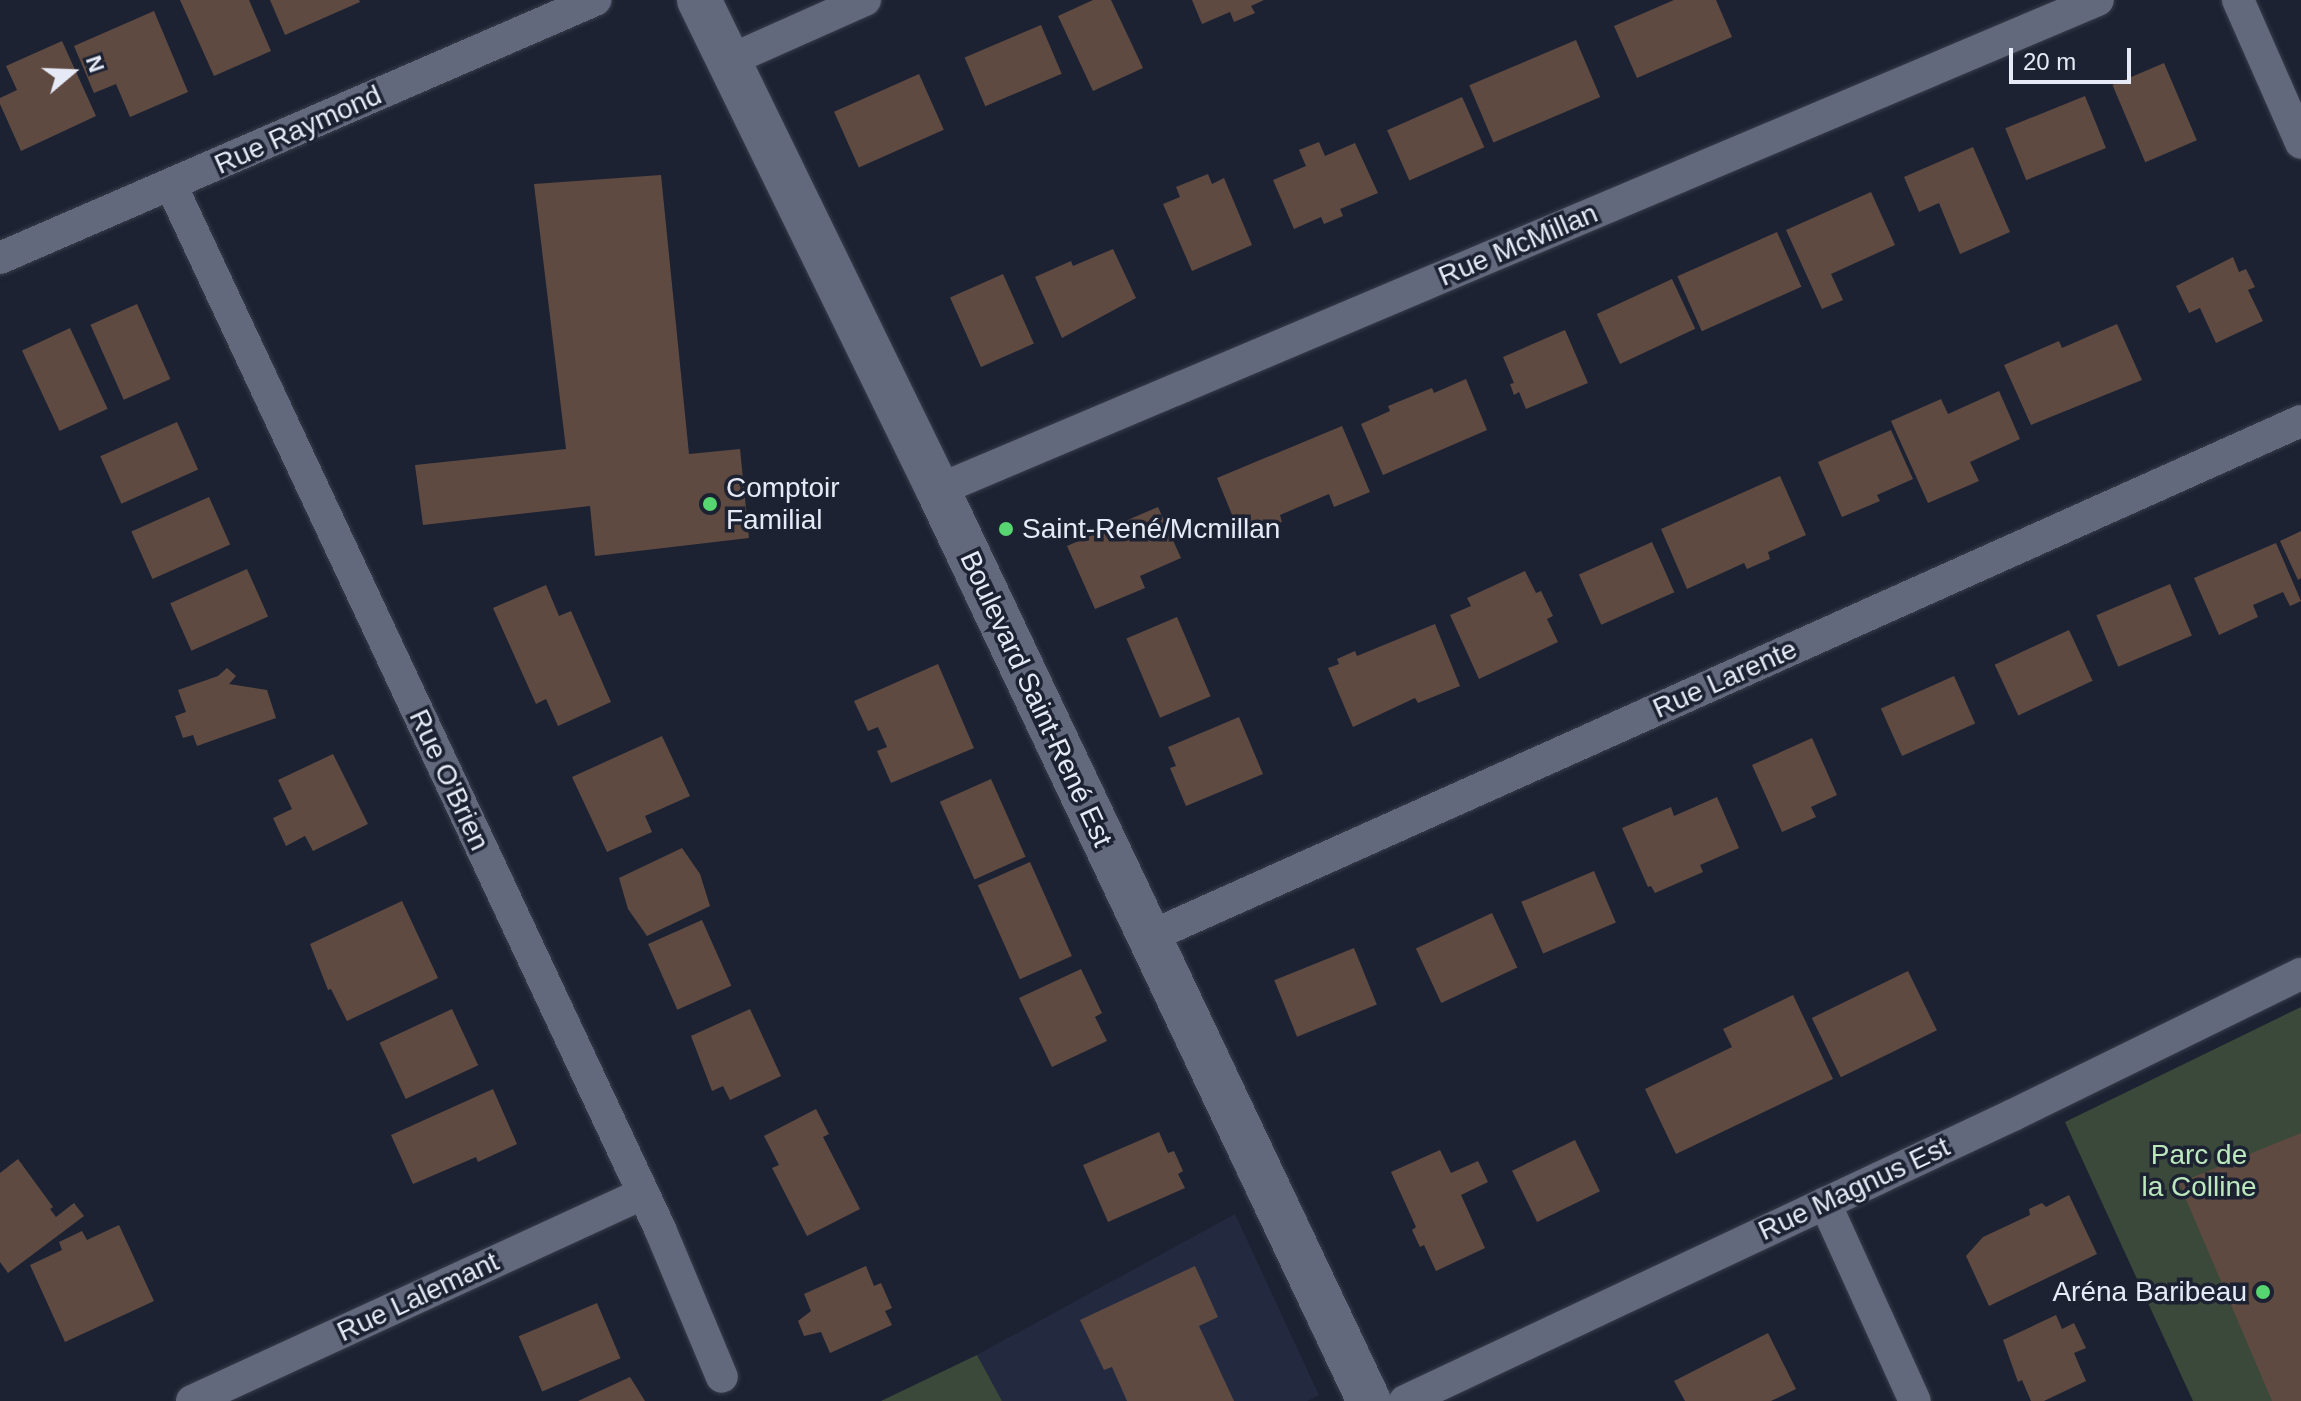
<!DOCTYPE html>
<html>
<head>
<meta charset="utf-8">
<style>
  body { margin:0 }
  #map { position:relative; width:2301px; height:1401px; overflow:hidden; background:#1c2232; font-family:Arial,sans-serif }
  div>[style] { position:absolute }
  [style*='--x'] { left:calc(var(--x)*1px); top:calc(var(--y)*1px); width:calc(var(--w)*1px); rotate:calc(var(--a)*1deg) }
  .built>* { inset:0; background:#232a40 }
  .green>* { inset:0; background:#3a493a }
  .building>* { inset:0; background:#5f4a42; transform-origin:0 0 }
  .roads { filter:drop-shadow(0 0 2px #383c4a) drop-shadow(0 0 2px #383c4a) }
  .street>* { height:32px; margin:-16px; padding:0 16px; transform-origin:16px; border-radius:16px; background:#62697c }
  .secondary>* { height:44px; margin:-22px; padding:0 22px; transform-origin:22px; border-radius:22px; background:#62697c }
  .dots>* { width:22px; height:22px; translate:-50% -50%; box-sizing:border-box; border:4px solid #1c2232; border-radius:50% }
  span { translate:-50% -50%; white-space:nowrap; text-align:center; line-height:1.15; -webkit-text-stroke:7px #1c2232; paint-order:stroke }
  .street-label { font-size:28px; color:#e6eaf6 }
  .poi-label { font-size:28px; color:#e6eaf6 }
  .left { translate:0 -50%; text-align:left }
  .right { translate:-100% -50%; text-align:right }
  .park-label { font-size:28px; color:#bbe8bc }
  .north { position:absolute; left:32px; top:32px; width:80px; height:80px; -webkit-text-stroke:6px #1c2232; paint-order:stroke; rotate:71deg; font-size:22px; font-weight:700; line-height:32px; text-align:center; color:#e6eaf6 }
  .north::after { content:''; display:block; margin:auto; width:28px; height:36px; background:#e6eaf6; clip-path:polygon(50% 0,100% 100%,50% 72%,0 100%) }
  .scale { position:absolute; left:2009px; top:48px; width:122px; height:36px; box-sizing:border-box; border:4px solid #e6eaf6; border-top:0; padding-left:10px; font-size:24px; line-height:28px; white-space:nowrap; color:#e6eaf6; -webkit-text-stroke:6px #1c2232; paint-order:stroke }
</style>
</head>
<body>
<div id="map">
  <div class="built">
    <div style="clip-path:polygon(1235px 1214px,1319px 1395px,1307px 1401px,1002px 1401px,977px 1355px)"></div>
  </div>
  <div class="green">
    <div style="clip-path:polygon(2301px 1007px,2301px 1401px,2193px 1401px,2065px 1122px)"></div>
    <div style="clip-path:polygon(977px 1355px,1002px 1401px,881px 1401px)"></div>
  </div>
  <div class="building">
    <div style="clip-path:polygon(180px 0,249px 0,271px 51px,214px 76px)"></div>
    <div style="clip-path:polygon(270px 0,359px 0,360px 2px,285px 35px)"></div>
    <div style="clip-path:polygon(1093px 0,1111px 0,1143px 68px,1093px 91px,1058px 16px)"></div>
    <div style="clip-path:polygon(1192px 0,1264px 0,1251px 6px,1255px 13px,1234px 22px,1230px 12px,1202px 24px)"></div>
    <div style="clip-path:polygon(1674px 0,1716px 0,1732px 37px,1637px 78px,1614px 26px)"></div>
    <div style="clip-path:polygon(154px 11px,188px 92px,130px 117px,116px 84px,94px 93px,74px 46px)"></div>
    <div style="left:1041px;top:25px;width:53px;height:83px;rotate:67deg"></div>
    <div style="left:1576px;top:40px;width:62px;height:116px;rotate:67deg"></div>
    <div style="clip-path:polygon(62px 41px,96px 116px,21px 151px,0 104px,0 98px,17px 90px,6px 66px)"></div>
    <div style="left:2164px;top:63px;width:84px;height:56px;rotate:67deg"></div>
    <div style="left:919px;top:74px;width:61px;height:93px;rotate:66deg"></div>
    <div style="left:2085px;top:96px;width:56px;height:86px;rotate:68deg"></div>
    <div style="left:1462px;top:97px;width:55px;height:82px;rotate:66deg"></div>
    <div style="clip-path:polygon(1319px 142px,1325px 156px,1355px 143px,1378px 193px,1340px 209px,1343px 216px,1324px 224px,1321px 217px,1294px 229px,1273px 180px,1306px 166px,1299px 150px)"></div>
    <div style="clip-path:polygon(1973px 147px,2010px 232px,1960px 254px,1939px 203px,1919px 212px,1904px 177px)"></div>
    <div style="clip-path:polygon(1208px 174px,1212px 184px,1224px 178px,1252px 245px,1192px 271px,1163px 204px,1180px 197px,1176px 187px)"></div>
    <div style="clip-path:polygon(661px 175px,689px 454px,740px 449px,749px 538px,595px 556px,590px 506px,423px 525px,415px 465px,566px 449px,534px 184px)"></div>
    <div style="clip-path:polygon(1871px 192px,1895px 245px,1831px 274px,1843px 300px,1822px 309px,1786px 230px)"></div>
    <div style="left:1777px;top:232px;width:60px;height:109px;rotate:66deg"></div>
    <div style="clip-path:polygon(1113px 249px,1136px 298px,1062px 338px,1035px 277px,1071px 261px,1073px 266px)"></div>
    <div style="clip-path:polygon(2233px 257px,2239px 272px,2246px 269px,2255px 287px,2248px 290px,2263px 321px,2216px 343px,2200px 308px,2189px 313px,2176px 286px)"></div>
    <div style="left:1003px;top:274px;width:76px;height:58px;rotate:66deg"></div>
    <div style="left:1672px;top:279px;width:55px;height:83px;rotate:65deg"></div>
    <div style="left:137px;top:304px;width:82px;height:51px;rotate:66deg"></div>
    <div style="clip-path:polygon(2117px 324px,2142px 380px,2031px 425px,2004px 365px,2059px 341px,2062px 348px)"></div>
    <div style="left:70px;top:328px;width:89px;height:53px;rotate:65deg"></div>
    <div style="clip-path:polygon(1565px 330px,1588px 383px,1526px 409px,1519px 392px,1514px 395px,1510px 384px,1514px 383px,1503px 357px)"></div>
    <div style="clip-path:polygon(1466px 379px,1487px 430px,1383px 475px,1361px 424px,1390px 411px,1388px 406px,1432px 388px,1434px 393px)"></div>
    <div style="clip-path:polygon(1999px 391px,2020px 439px,1970px 462px,1979px 481px,1928px 503px,1891px 421px,1941px 399px,1948px 414px)"></div>
    <div style="left:177px;top:422px;width:52px;height:84px;rotate:66deg"></div>
    <div style="clip-path:polygon(1342px 426px,1370px 492px,1334px 507px,1329px 494px,1280px 515px,1282px 522px,1242px 539px,1217px 478px)"></div>
    <div style="clip-path:polygon(1891px 430px,1913px 479px,1877px 495px,1880px 501px,1842px 517px,1818px 462px)"></div>
    <div style="clip-path:polygon(1780px 476px,1806px 535px,1768px 552px,1770px 559px,1747px 569px,1744px 563px,1687px 589px,1661px 529px)"></div>
    <div style="left:209px;top:497px;width:52px;height:85px;rotate:66deg"></div>
    <div style="clip-path:polygon(1158px 507px,1181px 558px,1140px 576px,1145px 588px,1095px 609px,1067px 546px)"></div>
    <div style="clip-path:polygon(2301px 531px,2301px 578px,2298px 580px,2280px 541px)"></div>
    <div style="left:1652px;top:542px;width:55px;height:80px;rotate:66deg"></div>
    <div style="clip-path:polygon(2276px 543px,2301px 601px,2290px 606px,2283px 592px,2253px 605px,2258px 617px,2219px 635px,2194px 578px)"></div>
    <div style="left:247px;top:569px;width:52px;height:84px;rotate:66deg"></div>
    <div style="clip-path:polygon(1525px 571px,1536px 593px,1541px 591px,1553px 616px,1547px 619px,1558px 642px,1479px 679px,1450px 615px,1471px 606px,1467px 598px)"></div>
    <div style="left:2170px;top:584px;width:56px;height:80px;rotate:67deg"></div>
    <div style="clip-path:polygon(546px 585px,559px 616px,571px 611px,611px 702px,558px 726px,546px 699px,536px 704px,493px 608px)"></div>
    <div style="left:1177px;top:617px;width:86px;height:55px;rotate:67deg"></div>
    <div style="clip-path:polygon(1435px 624px,1460px 686px,1418px 703px,1415px 698px,1353px 727px,1328px 668px,1339px 664px,1337px 659px,1355px 651px,1357px 656px)"></div>
    <div style="left:2069px;top:630px;width:56px;height:82px;rotate:65deg"></div>
    <div style="clip-path:polygon(938px 664px,974px 748px,891px 783px,877px 751px,887px 747px,878px 727px,868px 731px,854px 701px)"></div>
    <div style="clip-path:polygon(227px 668px,236px 676px,229px 684px,267px 690px,276px 718px,197px 746px,193px 735px,183px 738px,175px 716px,186px 712px,178px 690px,218px 676px)"></div>
    <div style="left:1954px;top:676px;width:52px;height:80px;rotate:66deg"></div>
    <div style="clip-path:polygon(1239px 717px,1263px 774px,1186px 806px,1170px 768px,1176px 766px,1168px 747px)"></div>
    <div style="clip-path:polygon(662px 736px,690px 796px,645px 816px,652px 832px,607px 852px,572px 777px)"></div>
    <div style="clip-path:polygon(1812px 738px,1837px 795px,1811px 807px,1816px 817px,1782px 832px,1752px 765px)"></div>
    <div style="clip-path:polygon(333px 754px,368px 824px,313px 851px,305px 836px,286px 846px,273px 818px,292px 809px,278px 780px)"></div>
    <div style="left:991px;top:779px;width:85px;height:56px;rotate:66deg"></div>
    <div style="clip-path:polygon(1717px 797px,1739px 848px,1700px 865px,1703px 872px,1655px 893px,1651px 886px,1648px 887px,1622px 828px,1671px 807px,1674px 816px)"></div>
    <div style="clip-path:polygon(682px 848px,700px 874px,710px 906px,647px 936px,628px 909px,619px 878px)"></div>
    <div style="left:1030px;top:862px;width:103px;height:57px;rotate:66deg"></div>
    <div style="left:1594px;top:871px;width:56px;height:79px;rotate:67deg"></div>
    <div style="clip-path:polygon(402px 901px,438px 978px,347px 1021px,331px 989px,328px 990px,310px 944px)"></div>
    <div style="left:1492px;top:913px;width:60px;height:84px;rotate:65deg"></div>
    <div style="left:702px;top:920px;width:72px;height:59px;rotate:66deg"></div>
    <div style="left:1354px;top:948px;width:61px;height:86px;rotate:68deg"></div>
    <div style="clip-path:polygon(1081px 969px,1102px 1013px,1095px 1017px,1107px 1041px,1052px 1067px,1019px 998px)"></div>
    <div style="left:1908px;top:971px;width:66px;height:107px;rotate:64deg"></div>
    <div style="clip-path:polygon(1793px 995px,1833px 1079px,1676px 1154px,1645px 1089px,1732px 1047px,1723px 1029px)"></div>
    <div style="left:452px;top:1009px;width:62px;height:80px;rotate:65deg"></div>
    <div style="clip-path:polygon(750px 1009px,781px 1076px,730px 1100px,723px 1086px,712px 1091px,691px 1036px)"></div>
    <div style="clip-path:polygon(493px 1089px,517px 1144px,478px 1162px,476px 1157px,413px 1184px,391px 1135px)"></div>
    <div style="clip-path:polygon(816px 1109px,829px 1134px,823px 1137px,860px 1209px,807px 1236px,772px 1168px,779px 1165px,764px 1136px)"></div>
    <div style="clip-path:polygon(1159px 1132px,1168px 1153px,1174px 1151px,1183px 1171px,1178px 1174px,1185px 1188px,1108px 1222px,1083px 1165px)"></div>
    <div style="clip-path:polygon(2301px 1133px,2301px 1401px,2272px 1401px,2179px 1183px)"></div>
    <div style="left:1575px;top:1140px;width:57px;height:70px;rotate:64deg"></div>
    <div style="clip-path:polygon(1440px 1150px,1451px 1173px,1478px 1161px,1488px 1182px,1461px 1195px,1485px 1248px,1436px 1271px,1424px 1245px,1420px 1247px,1412px 1230px,1416px 1227px,1391px 1172px)"></div>
    <div style="clip-path:polygon(18px 1159px,53px 1207px,50px 1209px,56px 1217px,74px 1203px,84px 1216px,8px 1273px,0 1262px,0 1173px)"></div>
    <div style="clip-path:polygon(2069px 1195px,2097px 1254px,1989px 1306px,1966px 1256px,1983px 1237px,2030px 1215px,2029px 1209px,2042px 1203px,2046px 1207px)"></div>
    <div style="clip-path:polygon(119px 1225px,154px 1301px,65px 1342px,30px 1265px,62px 1250px,59px 1242px,82px 1231px,87px 1240px)"></div>
    <div style="clip-path:polygon(866px 1266px,874px 1286px,881px 1283px,892px 1308px,885px 1311px,892px 1325px,830px 1353px,821px 1332px,804px 1336px,798px 1321px,811px 1311px,804px 1294px)"></div>
    <div style="clip-path:polygon(1195px 1266px,1218px 1317px,1199px 1326px,1234px 1401px,1127px 1401px,1112px 1367px,1104px 1370px,1080px 1320px)"></div>
    <div style="left:597px;top:1303px;width:60px;height:85px;rotate:67deg"></div>
    <div style="clip-path:polygon(2056px 1315px,2062px 1329px,2074px 1323px,2086px 1348px,2074px 1353px,2086px 1381px,2044px 1401px,2031px 1401px,2022px 1380px,2018px 1382px,2003px 1340px)"></div>
    <div style="clip-path:polygon(1768px 1333px,1796px 1389px,1771px 1401px,1685px 1401px,1674px 1381px)"></div>
    <div style="clip-path:polygon(630px 1377px,645px 1401px,578px 1401px)"></div>
  </div>
  <div class="roads">
    <div class="street">
      <div style="--x:2238;--y:0;--w:156;--a:66.2"></div>
      <div style="--x:728;--y:61;--w:150;--a:-24"></div>
      <div style="--x:171;--y:185;--w:1153;--a:64.9"></div>
      <div style="--x:660;--y:1229;--w:160;--a:67.3"></div>
      <div style="--x:0;--y:258;--w:649;--a:-23.44"></div>
      <div style="--x:938;--y:490;--w:1259;--a:-22.9"></div>
      <div style="--x:1149;--y:937;--w:1262;--a:-24.13"></div>
      <div style="--x:1825;--y:1203;--w:217;--a:65.6"></div>
      <div style="--x:192;--y:1401;--w:496;--a:-24.7"></div>
      <div style="--x:1405;--y:1401;--w:672;--a:-25.19"></div>
      <div style="--x:2013;--y:1115;--w:321;--a:-26.1"></div>
    </div>
    <div class="secondary">
      <div style="--x:699;--y:0;--w:545;--a:64"></div>
      <div style="--x:938;--y:490;--w:1008;--a:64.68"></div>
    </div>
  </div>
  <div class="dots">
    <div style="left:710px;top:504px;background:#57d570"></div>
    <div style="left:1006px;top:529px;background:#57d570"></div>
    <div style="left:2263px;top:1292px;background:#57d570"></div>
  </div>
  <div class="street-label">
    <span style="left:298px;top:130px;rotate:-24deg">Rue Raymond</span>
    <span style="left:1518px;top:245px;rotate:-23deg">Rue McMillan</span>
    <span style="left:1725px;top:679px;rotate:-24deg">Rue Larente</span>
    <span style="left:1036px;top:699px;rotate:65deg">Boulevard Saint-René Est</span>
    <span style="left:449px;top:780px;rotate:65deg">Rue O'Brien</span>
    <span style="left:1854px;top:1189px;rotate:-25deg">Rue Magnus Est</span>
    <span style="left:418px;top:1297px;rotate:-25deg">Rue Lalemant</span>
  </div>
  <div class="poi-label">
    <span class="left" style="left:726px;top:504px">Comptoir<br>Familial</span>
    <span class="left" style="left:1022px;top:529px">Saint-René/Mcmillan</span>
    <span class="right" style="left:2247px;top:1292px">Aréna Baribeau</span>
  </div>
  <div class="park-label">
    <span style="left:2199px;top:1171px">Parc de<br>la Colline</span>
  </div>
  <div class="north">N</div>
  <div class="scale">20 m</div>
</div>
</body>
</html>
